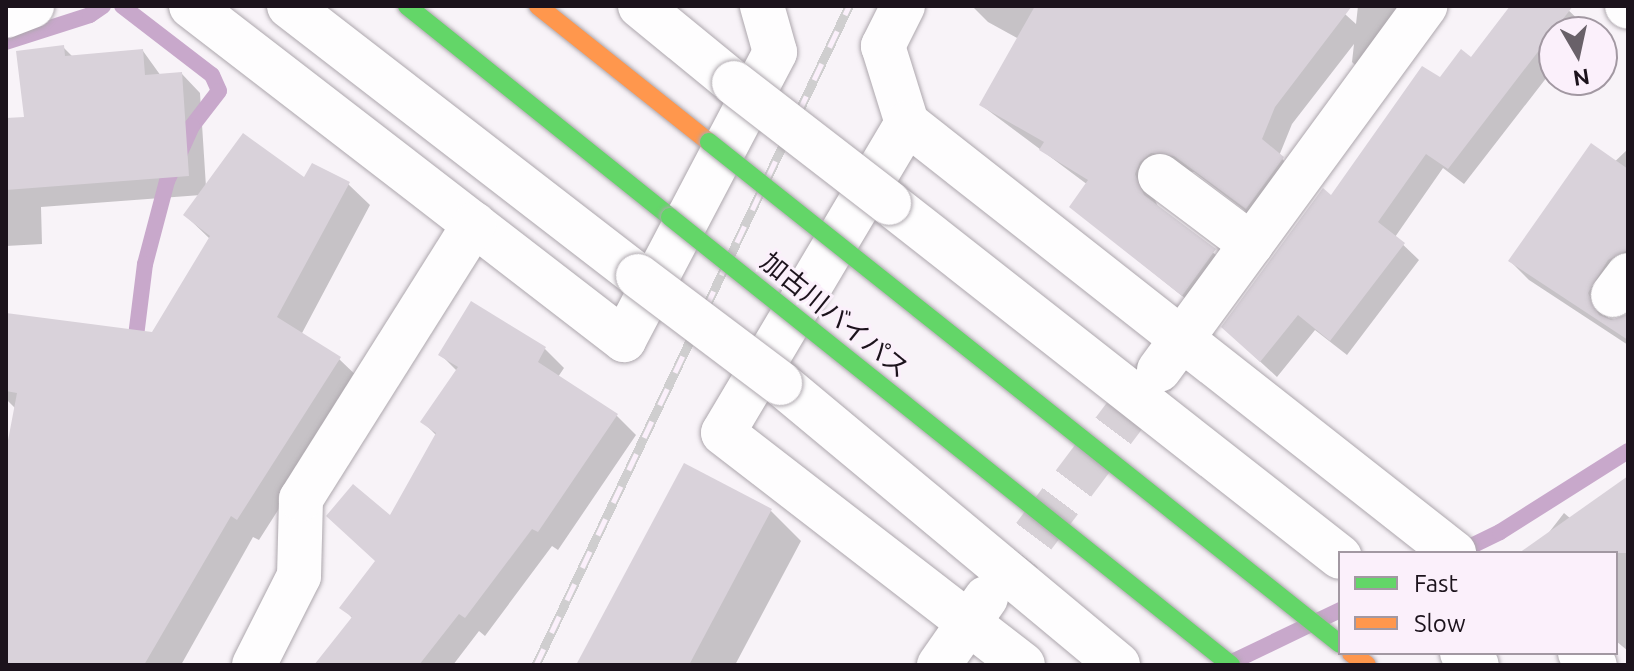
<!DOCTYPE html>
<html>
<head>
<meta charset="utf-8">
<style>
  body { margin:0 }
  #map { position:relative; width:1634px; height:671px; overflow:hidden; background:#f8f3f8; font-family:Ubuntu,"Noto Sans JP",sans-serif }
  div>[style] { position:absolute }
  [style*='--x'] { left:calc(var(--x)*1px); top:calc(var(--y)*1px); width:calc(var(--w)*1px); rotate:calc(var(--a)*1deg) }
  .shadow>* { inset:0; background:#0003 }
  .stream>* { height:16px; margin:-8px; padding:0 8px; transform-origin:8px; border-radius:8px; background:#c8a8cb }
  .building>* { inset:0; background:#d9d2da }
  .street-tunnel>* { height:44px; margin-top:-22px; transform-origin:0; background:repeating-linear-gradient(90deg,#d7d1d7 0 44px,transparent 0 66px) }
  .roads { filter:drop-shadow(0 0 2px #ada7ad) drop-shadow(0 0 2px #ada7ad) }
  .street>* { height:44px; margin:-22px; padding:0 22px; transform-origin:22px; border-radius:22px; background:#fefdfe }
  .fast>* { height:18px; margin:-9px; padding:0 9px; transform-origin:9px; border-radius:9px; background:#63d668 }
  .slow>* { height:18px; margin:-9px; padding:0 9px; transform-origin:9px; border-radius:9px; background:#ff974d }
  .rail>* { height:9px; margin-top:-4.5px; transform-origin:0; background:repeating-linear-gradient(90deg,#fbf0fb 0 18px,#cfcecf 0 36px); box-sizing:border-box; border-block:2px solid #cfcecf }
  .bridges { filter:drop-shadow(0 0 2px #ada7ad) drop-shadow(0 0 2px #ada7ad) }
  .street-bridge>* { height:44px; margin:-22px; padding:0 22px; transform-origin:22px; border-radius:22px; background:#fefdfe }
  .fast-bridge>* { height:18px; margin:-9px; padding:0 9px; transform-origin:9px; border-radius:9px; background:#63d668 }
  span { translate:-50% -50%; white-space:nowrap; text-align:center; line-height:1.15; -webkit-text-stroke:6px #fbf0fb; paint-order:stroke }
  .street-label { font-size:26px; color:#1c131c }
  .frame { position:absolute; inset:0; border:8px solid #1c131c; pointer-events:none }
  .legend { position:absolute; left:1338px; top:551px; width:280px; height:104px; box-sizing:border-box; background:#fbf0fb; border:2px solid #a298a2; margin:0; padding:10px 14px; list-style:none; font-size:24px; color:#1c131c }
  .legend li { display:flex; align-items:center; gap:16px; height:40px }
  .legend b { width:40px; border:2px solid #a298a2 }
  .north { position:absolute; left:1538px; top:16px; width:80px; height:80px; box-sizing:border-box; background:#fbf0fb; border:2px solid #a298a2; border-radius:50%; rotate:171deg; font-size:22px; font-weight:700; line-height:32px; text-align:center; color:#1c131c }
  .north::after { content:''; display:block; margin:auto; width:28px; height:36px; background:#696169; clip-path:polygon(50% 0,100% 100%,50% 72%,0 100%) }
</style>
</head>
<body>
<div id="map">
  <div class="shadow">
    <div style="clip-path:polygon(972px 6px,1336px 6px,1356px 24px,1358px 6px,1425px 6px,1369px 79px,1352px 62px,1354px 44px,1292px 124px,1279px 156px,1300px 176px,1264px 225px,1194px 172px,1169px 169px,1152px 193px,1159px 209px,1232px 268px,1201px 311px,1071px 207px,1088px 185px,981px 105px,1019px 39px,988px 22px)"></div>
    <div style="clip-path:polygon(1512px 6px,1564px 6px,1586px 27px,1582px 32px,1554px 32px,1554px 68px,1464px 184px,1443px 168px,1395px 237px,1419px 260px,1347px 355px,1315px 330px,1277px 377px,1240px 343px,1331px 198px,1440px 80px,1471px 60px)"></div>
    <div style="clip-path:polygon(63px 47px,73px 57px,143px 51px,161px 76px,182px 74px,200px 93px,206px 187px,305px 180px,348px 184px,370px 205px,301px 335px,339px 359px,361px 380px,259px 540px,253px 537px,181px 665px,6px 665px,6px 462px,16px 409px,6px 399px,6px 322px,153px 334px,210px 239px,185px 215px,201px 195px,41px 207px,42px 244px,6px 246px,6px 120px,26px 119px)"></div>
    <div style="clip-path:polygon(1627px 150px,1628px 263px,1607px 311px,1608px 318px,1623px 320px,1628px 315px,1628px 345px,1529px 280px,1510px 261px)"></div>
    <div style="clip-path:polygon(472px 304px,545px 349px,564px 368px,558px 377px,617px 416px,636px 435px,558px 550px,552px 546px,485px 636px,479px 631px,453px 665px,317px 665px,353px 619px,342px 607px,377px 562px,391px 518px,437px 436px,423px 422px,457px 371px,441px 355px)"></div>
    <div style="clip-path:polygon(685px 466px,771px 511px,801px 541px,735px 665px,579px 665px)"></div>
    <div style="clip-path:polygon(1628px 479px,1628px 651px,1616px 641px,1616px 553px,1533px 553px,1564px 513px,1571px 519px)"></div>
  </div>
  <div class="stream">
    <div style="--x:122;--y:6;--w:113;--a:37.5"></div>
    <div style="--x:212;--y:75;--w:17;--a:66"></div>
    <div style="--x:219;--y:91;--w:44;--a:127.6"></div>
    <div style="--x:192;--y:126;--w:60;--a:114.4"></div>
    <div style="--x:167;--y:181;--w:86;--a:104.8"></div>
    <div style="--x:145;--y:264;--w:89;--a:97.1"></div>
    <div style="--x:6;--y:42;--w:88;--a:-17.8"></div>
    <div style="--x:90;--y:15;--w:16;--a:-35"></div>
    <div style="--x:1457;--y:553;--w:48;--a:-26"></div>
    <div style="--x:1500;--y:532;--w:151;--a:-32.3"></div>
    <div style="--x:1230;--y:663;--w:122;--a:-25.7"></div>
  </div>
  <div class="building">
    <div style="clip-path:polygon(1035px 6px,1352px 6px,1275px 107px,1262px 139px,1284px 157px,1246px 209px,1174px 156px,1151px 153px,1140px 162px,1135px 174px,1144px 195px,1216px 249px,1182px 296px,1069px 207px,1088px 180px,1039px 150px,1044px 142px,979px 105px)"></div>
    <div style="clip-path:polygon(1510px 6px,1573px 6px,1448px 169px,1426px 154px,1378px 222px,1405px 243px,1330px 341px,1298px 315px,1260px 362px,1221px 327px,1323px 188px,1331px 195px,1422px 66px,1440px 77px,1461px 49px,1471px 57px)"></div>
    <div style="clip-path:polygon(64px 45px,65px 56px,143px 49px,145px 75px,182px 72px,189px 176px,6px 190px,6px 118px,24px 117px,16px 51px)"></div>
    <div style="clip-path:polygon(243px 133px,304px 177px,312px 163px,350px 182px,277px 317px,341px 357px,237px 520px,231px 516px,144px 665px,6px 665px,6px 451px,17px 393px,6px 391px,6px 313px,152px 332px,210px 236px,183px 215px)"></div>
    <div style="clip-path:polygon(1591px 143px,1628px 169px,1628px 250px,1608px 260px,1588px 293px,1599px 315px,1611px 320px,1628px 314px,1628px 340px,1508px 261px)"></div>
    <div style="clip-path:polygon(471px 301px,546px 347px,538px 362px,618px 414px,538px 532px,532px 529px,465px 618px,459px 614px,419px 665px,314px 665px,352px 617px,339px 608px,375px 561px,326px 516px,353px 484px,390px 515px,436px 433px,420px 422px,458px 367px,438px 355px)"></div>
    <div style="clip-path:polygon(684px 463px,772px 509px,689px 665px,576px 665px)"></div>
    <div style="clip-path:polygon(1628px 476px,1628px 553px,1519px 553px)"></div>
  </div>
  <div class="street-tunnel">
    <div style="--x:994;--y:589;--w:274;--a:-53"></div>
  </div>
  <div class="roads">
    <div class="street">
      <div style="--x:191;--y:6;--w:547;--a:37.65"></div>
      <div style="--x:624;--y:340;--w:325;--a:-62.3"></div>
      <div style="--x:775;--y:52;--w:48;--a:-105.8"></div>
      <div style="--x:289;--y:6;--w:441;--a:37.7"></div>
      <div style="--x:640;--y:6;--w:122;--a:39.3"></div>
      <div style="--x:903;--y:6;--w:45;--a:116.6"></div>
      <div style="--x:883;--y:46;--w:81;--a:72.7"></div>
      <div style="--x:907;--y:123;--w:696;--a:38.17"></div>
      <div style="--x:1627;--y:6;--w:1;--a:45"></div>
      <div style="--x:6;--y:16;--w:28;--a:-21"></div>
      <div style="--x:907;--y:123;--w:360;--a:120.7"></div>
      <div style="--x:723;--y:433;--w:379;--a:37.7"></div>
      <div style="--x:1160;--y:176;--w:114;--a:36.8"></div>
      <div style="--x:889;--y:203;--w:573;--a:38.13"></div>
      <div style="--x:1613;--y:295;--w:25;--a:-53"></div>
      <div style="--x:1159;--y:370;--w:451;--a:-53.8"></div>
      <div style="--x:780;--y:383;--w:440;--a:39.8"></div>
      <div style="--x:1462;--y:653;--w:19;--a:39"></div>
      <div style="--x:1580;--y:653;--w:19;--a:39"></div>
      <div style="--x:254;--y:665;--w:100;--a:-63.2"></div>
      <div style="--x:299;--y:576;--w:77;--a:-88.5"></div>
      <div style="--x:301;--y:499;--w:325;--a:-57.8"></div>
      <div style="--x:939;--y:665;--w:82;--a:-55"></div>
    </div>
    <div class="fast">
      <div style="--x:407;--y:6;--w:337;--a:38.7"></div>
    </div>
    <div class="slow">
      <div style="--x:538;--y:6;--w:218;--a:38.5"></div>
      <div style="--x:1351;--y:653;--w:20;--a:37"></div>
    </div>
  </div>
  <div class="rail">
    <div style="--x:536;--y:665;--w:730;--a:-64.59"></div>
  </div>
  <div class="bridges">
    <div class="street-bridge">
      <div style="--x:734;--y:83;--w:196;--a:37.7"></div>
      <div style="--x:638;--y:276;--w:178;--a:37"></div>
    </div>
    <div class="fast-bridge">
      <div style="--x:709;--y:142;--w:806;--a:38.5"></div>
      <div style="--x:670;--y:217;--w:718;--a:38.61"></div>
    </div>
  </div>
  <div class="street-label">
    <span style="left:835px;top:315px;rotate:39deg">加古川バイパス</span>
  </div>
  <div class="frame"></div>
  <ul class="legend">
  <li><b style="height:10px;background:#63d668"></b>Fast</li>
  <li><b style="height:10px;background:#ff974d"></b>Slow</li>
  </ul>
  <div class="north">N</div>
</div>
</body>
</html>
